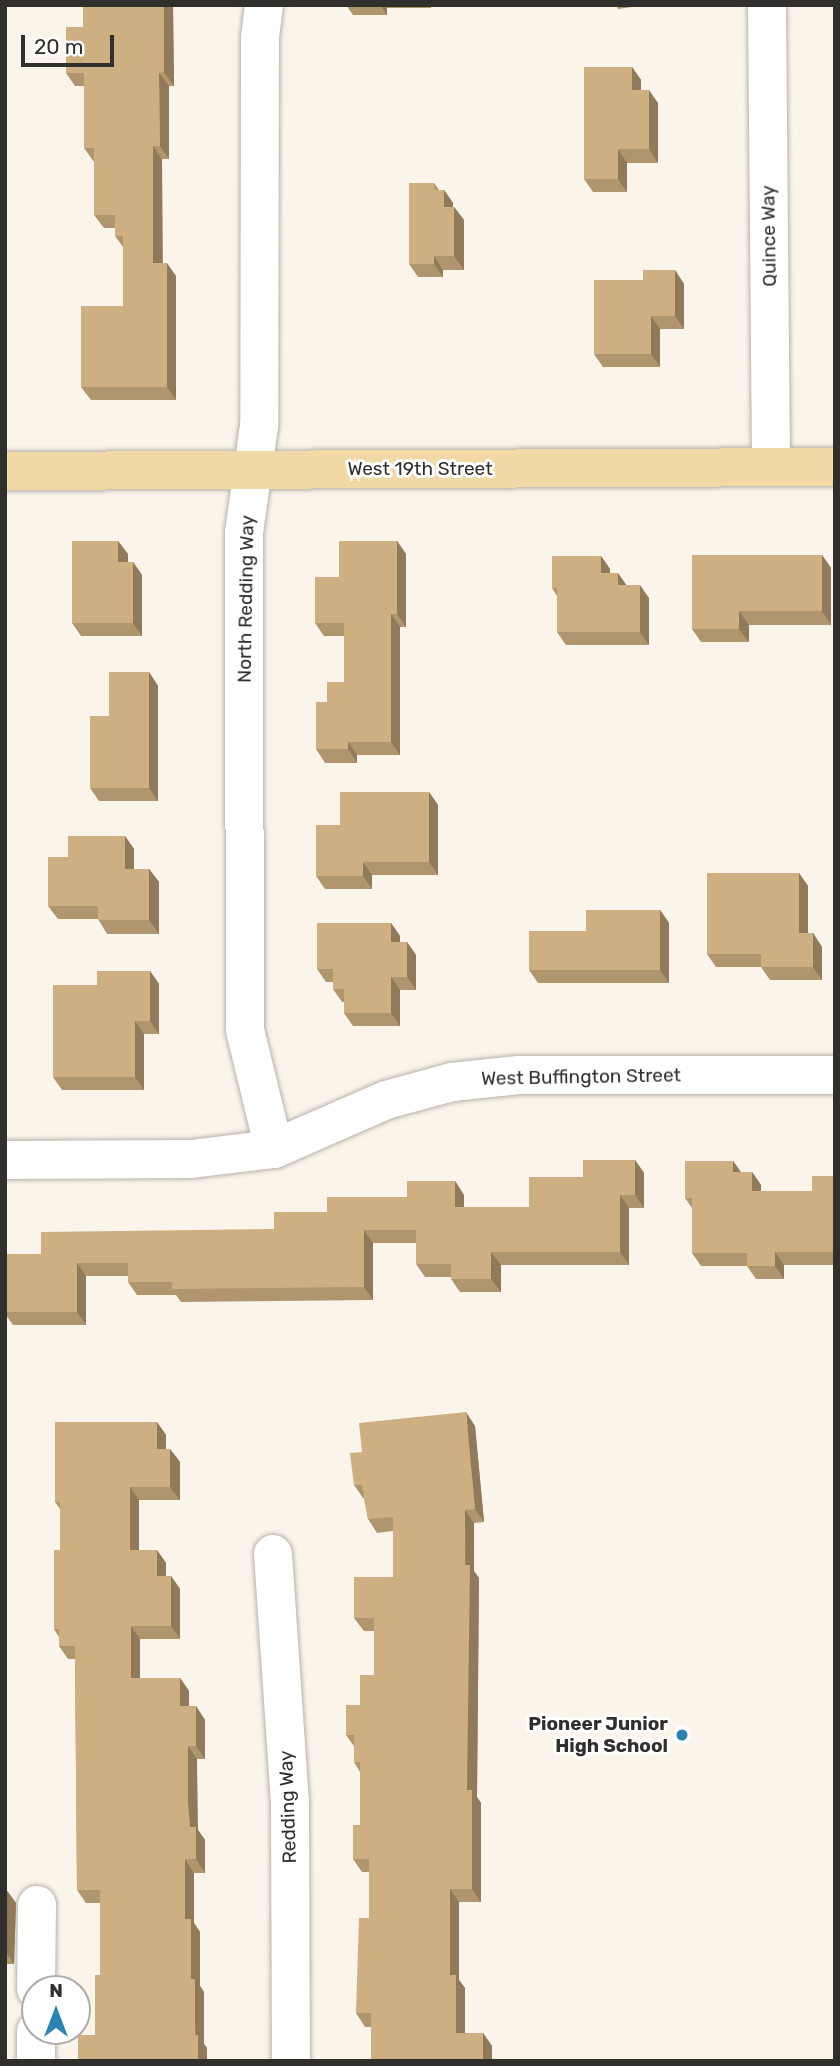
<!DOCTYPE html>
<html>
<head>
<meta charset="utf-8">
<style>
  body { margin:0 }
  #map { position:relative; width:840px; height:2066px; overflow:hidden; background:#fbf4eb; font-family:Rubik,sans-serif }
  div>[style] { position:absolute }
  [style*='--x'] { left:calc(var(--x)*1px); top:calc(var(--y)*1px); width:calc(var(--w)*1px); rotate:calc(var(--a)*1deg) }
  .roads { filter:drop-shadow(0 0 2px #b8b2a9) drop-shadow(0 0 2px #b8b2a9) }
  .minor>* { height:38px; margin:-19px; padding:0 19px; transform-origin:19px; border-radius:19px; background:#fff }
  .major>* { height:38px; margin:-19px; padding:0 19px; transform-origin:19px; border-radius:19px; background:#f0d9a4 }
  .wall>* { inset:0; background:#b0966f }
  .shaded-wall>* { inset:0; background:#907a5a }
  .building>* { inset:0; background:#cdaf81 }
  .dots>* { width:19px; height:19px; translate:-50% -50%; box-sizing:border-box; border:4px solid #fff; border-radius:50% }
  span { translate:-50% -50%; white-space:nowrap; text-align:center; line-height:1.15; -webkit-text-stroke:6px #fff; paint-order:stroke }
  .street-label { font-size:19px; color:#312f2b }
  .poi-label { font-size:19px; color:#312f2b; font-weight:700 }
  .right { translate:-100% -50%; text-align:right }
  .frame { position:absolute; inset:0; border:7px solid #312f2b; pointer-events:none }
  .north { position:absolute; left:21px; top:1975px; width:70px; height:70px; box-sizing:border-box; background:#fff; border:2px solid #adacaa; border-radius:50%; rotate:0deg; font-size:19px; font-weight:700; line-height:28px; text-align:center; color:#312f2b }
  .north::after { content:''; display:block; margin:auto; width:24px; height:32px; background:#2b83b2; clip-path:polygon(50% 0,100% 100%,50% 72%,0 100%) }
  .scale { position:absolute; left:21px; top:35px; width:93px; height:32px; box-sizing:border-box; border:4px solid #312f2b; border-top:0; padding-left:9px; font-size:21px; line-height:24px; white-space:nowrap; color:#312f2b; -webkit-text-stroke:5px #fff; paint-order:stroke }
</style>
</head>
<body>
<div id="map">
  <div class="roads">
    <div class="minor">
      <div style="--x:264;--y:5;--w:33;--a:97"></div>
      <div style="--x:260;--y:38;--w:388;--a:90.1"></div>
      <div style="--x:259;--y:426;--w:108;--a:98"></div>
      <div style="--x:244;--y:533;--w:497;--a:89.9"></div>
      <div style="--x:245;--y:1030;--w:122;--a:76.3"></div>
      <div style="--x:767;--y:5;--w:462;--a:89.5"></div>
      <div style="--x:5;--y:1160;--w:186;--a:-0.3"></div>
      <div style="--x:191;--y:1159;--w:84;--a:-6.9"></div>
      <div style="--x:274;--y:1149;--w:122;--a:-23.6"></div>
      <div style="--x:386;--y:1100;--w:68;--a:-15.3"></div>
      <div style="--x:452;--y:1082;--w:67;--a:-6"></div>
      <div style="--x:519;--y:1075;--w:316;--a:0"></div>
      <div style="--x:273;--y:1554;--w:249;--a:86.1"></div>
      <div style="--x:290;--y:1802;--w:259;--a:89.8"></div>
      <div style="--x:36;--y:1989;--w:84;--a:-89.3"></div>
      <div style="--x:36;--y:2061;--w:30;--a:-90"></div>
    </div>
    <div class="major">
      <div style="--x:5;--y:471;--w:830;--a:-0.28"></div>
    </div>
  </div>
  <div class="wall">
    <div style="clip-path:polygon(173px 5px,174px 86px,169px 86px,169px 159px,162px 159px,162px 263px,176px 276px,176px 400px,91px 400px,81px 387px,123px 306px,123px 247px,115px 236px,115px 228px,104px 228px,94px 215px,94px 162px,84px 148px,84px 86px,75px 86px,66px 73px,83px 27px)"></div>
    <div style="clip-path:polygon(346px 5px,431px 5px,431px 8px,387px 8px,387px 15px,353px 15px)"></div>
    <div style="clip-path:polygon(616px 5px,647px 5px,618px 9px)"></div>
    <div style="clip-path:polygon(632px 67px,641px 80px,641px 90px,658px 103px,658px 163px,627px 163px,627px 192px,593px 192px,584px 179px)"></div>
    <div style="clip-path:polygon(434px 183px,439px 190px,444px 190px,453px 203px,453px 207px,454px 207px,464px 220px,464px 270px,443px 270px,443px 277px,418px 277px,409px 264px)"></div>
    <div style="clip-path:polygon(675px 270px,684px 284px,684px 329px,660px 329px,660px 367px,603px 367px,594px 354px,643px 280px)"></div>
    <div style="clip-path:polygon(118px 541px,128px 554px,128px 562px,133px 562px,142px 575px,142px 636px,81px 636px,72px 623px)"></div>
    <div style="clip-path:polygon(397px 541px,406px 554px,406px 627px,400px 627px,400px 755px,357px 755px,357px 763px,325px 763px,316px 749px,327px 702px,344px 682px,344px 636px,324px 636px,315px 623px,339px 577px)"></div>
    <div style="clip-path:polygon(822px 555px,831px 568px,831px 625px,749px 625px,749px 642px,701px 642px,692px 629px)"></div>
    <div style="clip-path:polygon(601px 556px,610px 569px,610px 573px,618px 573px,626px 585px,649px 598px,649px 645px,566px 645px,557px 632px,557px 596px,552px 588px)"></div>
    <div style="clip-path:polygon(149px 672px,158px 686px,158px 801px,99px 801px,90px 788px,109px 716px)"></div>
    <div style="clip-path:polygon(429px 792px,438px 805px,438px 875px,372px 875px,372px 889px,325px 889px,316px 876px,340px 825px)"></div>
    <div style="clip-path:polygon(125px 836px,134px 849px,134px 869px,149px 869px,159px 882px,159px 934px,107px 934px,98px 919px,58px 919px,48px 906px,68px 857px)"></div>
    <div style="clip-path:polygon(799px 873px,808px 886px,808px 933px,813px 933px,822px 947px,822px 980px,770px 980px,761px 967px,716px 967px,707px 954px)"></div>
    <div style="clip-path:polygon(660px 910px,669px 923px,669px 983px,538px 983px,529px 970px,586px 931px)"></div>
    <div style="clip-path:polygon(391px 923px,400px 936px,400px 942px,407px 942px,416px 955px,416px 990px,400px 990px,400px 1026px,353px 1026px,344px 1013px,344px 1002px,342px 1002px,333px 989px,333px 982px,326px 982px,317px 969px)"></div>
    <div style="clip-path:polygon(150px 971px,159px 984px,159px 1034px,144px 1034px,144px 1090px,62px 1090px,53px 1077px)"></div>
    <div style="clip-path:polygon(635px 1160px,644px 1173px,644px 1208px,629px 1208px,629px 1265px,501px 1265px,501px 1292px,460px 1292px,451px 1279px,451px 1277px,425px 1277px,416px 1264px,416px 1243px,373px 1243px,373px 1300px,181px 1302px,176px 1295px,137px 1295px,128px 1282px,128px 1276px,86px 1276px,86px 1325px,13px 1325px,5px 1314px,5px 1254px,41px 1254px,274px 1229px,327px 1212px,407px 1197px,455px 1181px,464px 1195px,464px 1207px,529px 1207px,583px 1177px)"></div>
    <div style="clip-path:polygon(733px 1161px,741px 1172px,752px 1172px,761px 1185px,761px 1191px,812px 1191px,835px 1176px,835px 1265px,784px 1265px,784px 1279px,756px 1279px,747px 1266px,701px 1266px,692px 1253px,692px 1208px,685px 1198px)"></div>
    <div style="clip-path:polygon(157px 1422px,166px 1435px,166px 1449px,170px 1449px,180px 1462px,180px 1500px,139px 1500px,139px 1550px,157px 1550px,166px 1563px,166px 1576px,171px 1576px,180px 1589px,180px 1639px,140px 1639px,140px 1678px,180px 1678px,189px 1691px,189px 1706px,196px 1706px,205px 1720px,205px 1759px,197px 1759px,197px 1816px,198px 1830px,205px 1840px,205px 1873px,194px 1873px,194px 1923px,200px 1932px,200px 1986px,204px 1992px,204px 2044px,207px 2048px,207px 2061px,95px 2035px,100px 1975px,100px 1903px,86px 1903px,77px 1890px,75px 1659px,68px 1659px,59px 1646px,59px 1637px,54px 1629px,60px 1550px,60px 1509px,55px 1502px)"></div>
    <div style="clip-path:polygon(475px 1426px,484px 1522px,474px 1523px,474px 1571px,479px 1578px,477px 1797px,481px 1803px,481px 1902px,459px 1902px,459px 1980px,465px 1988px,465px 2033px,483px 2033px,492px 2046px,492px 2061px,371px 2027px,365px 2027px,356px 2013px,369px 1918px,369px 1872px,362px 1872px,353px 1859px,360px 1825px,360px 1772px,354px 1762px,354px 1746px,346px 1735px,374px 1675px,374px 1631px,364px 1631px,354px 1618px,393px 1577px,393px 1531px,377px 1533px,368px 1519px,364px 1498px,363px 1498px,354px 1485px,362px 1452px)"></div>
    <div style="clip-path:polygon(5px 1888px,16px 1903px,14px 1964px,5px 1964px)"></div>
  </div>
  <div class="shaded-wall">
    <div style="clip-path:polygon(164px 5px,173px 5px,174px 86px,164px 72px)"></div>
    <div style="clip-path:polygon(380px 5px,386px 5px,387px 8px,387px 15px)"></div>
    <div style="clip-path:polygon(632px 67px,641px 80px,641px 103px,632px 90px)"></div>
    <div style="clip-path:polygon(159px 73px,169px 86px,169px 159px,160px 146px)"></div>
    <div style="clip-path:polygon(649px 90px,658px 103px,658px 163px,649px 149px)"></div>
    <div style="clip-path:polygon(153px 146px,162px 159px,163px 276px,153px 263px)"></div>
    <div style="clip-path:polygon(618px 149px,627px 163px,627px 192px,618px 179px)"></div>
    <div style="clip-path:polygon(444px 190px,453px 203px,453px 220px,444px 207px)"></div>
    <div style="clip-path:polygon(454px 207px,464px 220px,464px 270px,454px 256px)"></div>
    <div style="clip-path:polygon(434px 256px,443px 270px,443px 277px,434px 264px)"></div>
    <div style="clip-path:polygon(167px 263px,176px 276px,176px 400px,167px 387px)"></div>
    <div style="clip-path:polygon(675px 270px,684px 284px,684px 329px,675px 316px)"></div>
    <div style="clip-path:polygon(651px 316px,660px 329px,660px 367px,651px 354px)"></div>
    <div style="clip-path:polygon(118px 541px,128px 554px,128px 575px,118px 562px)"></div>
    <div style="clip-path:polygon(397px 541px,406px 554px,406px 627px,397px 614px)"></div>
    <div style="clip-path:polygon(822px 555px,831px 568px,831px 625px,822px 611px)"></div>
    <div style="clip-path:polygon(601px 556px,610px 569px,610px 586px,601px 573px)"></div>
    <div style="clip-path:polygon(133px 562px,142px 575px,142px 636px,133px 623px)"></div>
    <div style="clip-path:polygon(618px 573px,627px 586px,618px 585px)"></div>
    <div style="clip-path:polygon(640px 585px,649px 598px,649px 645px,640px 632px)"></div>
    <div style="clip-path:polygon(739px 611px,749px 625px,749px 642px,739px 629px)"></div>
    <div style="clip-path:polygon(391px 614px,400px 627px,400px 755px,391px 742px)"></div>
    <div style="clip-path:polygon(149px 672px,158px 686px,158px 801px,149px 788px)"></div>
    <div style="clip-path:polygon(348px 742px,357px 755px,357px 763px,348px 749px)"></div>
    <div style="clip-path:polygon(429px 792px,438px 805px,438px 875px,429px 862px)"></div>
    <div style="clip-path:polygon(125px 836px,134px 849px,134px 882px,125px 869px)"></div>
    <div style="clip-path:polygon(363px 862px,372px 875px,372px 889px,363px 876px)"></div>
    <div style="clip-path:polygon(149px 869px,159px 882px,159px 934px,149px 920px)"></div>
    <div style="clip-path:polygon(799px 873px,808px 886px,808px 947px,799px 933px)"></div>
    <div style="clip-path:polygon(660px 910px,669px 923px,669px 983px,660px 970px)"></div>
    <div style="clip-path:polygon(391px 923px,400px 936px,400px 955px,391px 942px)"></div>
    <div style="clip-path:polygon(813px 933px,822px 947px,822px 980px,813px 967px)"></div>
    <div style="clip-path:polygon(407px 942px,416px 955px,416px 990px,407px 977px)"></div>
    <div style="clip-path:polygon(150px 971px,159px 984px,159px 1034px,150px 1021px)"></div>
    <div style="clip-path:polygon(391px 977px,400px 990px,400px 1026px,391px 1013px)"></div>
    <div style="clip-path:polygon(135px 1021px,144px 1034px,144px 1090px,135px 1077px)"></div>
    <div style="clip-path:polygon(635px 1160px,644px 1173px,644px 1208px,635px 1195px)"></div>
    <div style="clip-path:polygon(733px 1161px,742px 1174px,733px 1172px)"></div>
    <div style="clip-path:polygon(752px 1172px,761px 1185px,761px 1204px,752px 1191px)"></div>
    <div style="clip-path:polygon(455px 1181px,464px 1195px,464px 1220px,455px 1207px)"></div>
    <div style="clip-path:polygon(620px 1195px,629px 1208px,629px 1265px,620px 1252px)"></div>
    <div style="clip-path:polygon(364px 1230px,373px 1243px,373px 1300px,364px 1287px)"></div>
    <div style="clip-path:polygon(491px 1252px,501px 1265px,501px 1292px,491px 1279px)"></div>
    <div style="clip-path:polygon(775px 1252px,784px 1265px,784px 1279px,775px 1266px)"></div>
    <div style="clip-path:polygon(77px 1263px,86px 1276px,86px 1325px,77px 1312px)"></div>
    <div style="clip-path:polygon(466px 1412px,475px 1426px,484px 1522px,475px 1509px)"></div>
    <div style="clip-path:polygon(157px 1422px,166px 1435px,166px 1462px,157px 1449px)"></div>
    <div style="clip-path:polygon(170px 1449px,180px 1462px,180px 1500px,170px 1487px)"></div>
    <div style="clip-path:polygon(130px 1487px,139px 1500px,139px 1563px,130px 1550px)"></div>
    <div style="clip-path:polygon(465px 1510px,474px 1523px,474px 1571px,479px 1578px,477px 1797px,481px 1803px,481px 1902px,472px 1889px,467px 1790px)"></div>
    <div style="clip-path:polygon(157px 1550px,166px 1563px,166px 1589px,157px 1576px)"></div>
    <div style="clip-path:polygon(171px 1576px,180px 1589px,180px 1639px,171px 1626px)"></div>
    <div style="clip-path:polygon(131px 1626px,140px 1639px,140px 1691px,131px 1678px)"></div>
    <div style="clip-path:polygon(180px 1678px,189px 1691px,189px 1720px,180px 1706px)"></div>
    <div style="clip-path:polygon(196px 1706px,205px 1720px,205px 1759px,196px 1746px)"></div>
    <div style="clip-path:polygon(188px 1746px,197px 1759px,198px 1830px,205px 1840px,205px 1873px,196px 1859px,190px 1827px,188px 1803px)"></div>
    <div style="clip-path:polygon(185px 1859px,194px 1873px,194px 1923px,200px 1932px,200px 1986px,204px 1992px,204px 2044px,207px 2048px,207px 2061px,198px 2061px,191px 1979px,185px 1919px)"></div>
    <div style="clip-path:polygon(5px 1888px,16px 1903px,14px 1964px,5px 1951px)"></div>
    <div style="clip-path:polygon(450px 1889px,459px 1902px,459px 1980px,465px 1988px,465px 2046px,456px 2033px,450px 1975px)"></div>
    <div style="clip-path:polygon(483px 2033px,492px 2046px,492px 2061px,483px 2061px)"></div>
  </div>
  <div class="building">
    <div style="clip-path:polygon(83px 5px,164px 5px,164px 72px,159px 73px,160px 146px,153px 146px,153px 263px,167px 263px,167px 387px,81px 387px,81px 306px,123px 306px,123px 236px,115px 236px,115px 215px,94px 215px,94px 148px,84px 148px,84px 73px,66px 73px,66px 27px,83px 27px)"></div>
    <div style="clip-path:polygon(584px 67px,632px 67px,632px 90px,649px 90px,649px 149px,618px 149px,618px 179px,584px 179px)"></div>
    <div style="clip-path:polygon(409px 183px,434px 183px,434px 190px,444px 190px,444px 207px,454px 207px,454px 256px,434px 256px,434px 264px,409px 264px)"></div>
    <div style="clip-path:polygon(643px 270px,675px 270px,675px 316px,651px 316px,651px 354px,594px 354px,594px 280px,643px 280px)"></div>
    <div style="clip-path:polygon(72px 541px,118px 541px,118px 562px,133px 562px,133px 623px,72px 623px)"></div>
    <div style="clip-path:polygon(339px 541px,397px 541px,397px 614px,391px 614px,391px 742px,348px 742px,348px 749px,316px 749px,316px 702px,327px 702px,327px 682px,344px 682px,344px 623px,315px 623px,315px 577px,339px 577px)"></div>
    <div style="clip-path:polygon(692px 555px,822px 555px,822px 611px,739px 611px,739px 629px,692px 629px)"></div>
    <div style="clip-path:polygon(552px 556px,601px 556px,601px 573px,618px 573px,618px 585px,640px 585px,640px 632px,557px 632px,557px 588px,552px 588px)"></div>
    <div style="clip-path:polygon(109px 672px,149px 672px,149px 788px,90px 788px,90px 716px,109px 716px)"></div>
    <div style="clip-path:polygon(340px 792px,429px 792px,429px 862px,363px 862px,363px 876px,316px 876px,316px 825px,340px 825px)"></div>
    <div style="clip-path:polygon(68px 836px,125px 836px,125px 869px,149px 869px,149px 920px,98px 920px,98px 906px,48px 906px,48px 857px,68px 857px)"></div>
    <div style="clip-path:polygon(707px 873px,799px 873px,799px 933px,813px 933px,813px 967px,761px 967px,761px 954px,707px 954px)"></div>
    <div style="clip-path:polygon(586px 910px,660px 910px,660px 970px,529px 970px,529px 931px,586px 931px)"></div>
    <div style="clip-path:polygon(317px 923px,391px 923px,391px 942px,407px 942px,407px 977px,391px 977px,391px 1013px,344px 1013px,344px 989px,333px 989px,333px 969px,317px 969px)"></div>
    <div style="clip-path:polygon(97px 971px,150px 971px,150px 1021px,135px 1021px,135px 1077px,53px 1077px,53px 985px,97px 985px)"></div>
    <div style="clip-path:polygon(583px 1160px,635px 1160px,635px 1195px,620px 1195px,620px 1252px,491px 1252px,491px 1279px,451px 1279px,451px 1264px,416px 1264px,416px 1230px,364px 1230px,364px 1287px,172px 1289px,172px 1282px,128px 1282px,128px 1263px,77px 1263px,77px 1312px,5px 1312px,5px 1254px,41px 1254px,41px 1232px,274px 1229px,274px 1212px,327px 1212px,327px 1197px,407px 1197px,407px 1181px,455px 1181px,455px 1207px,529px 1207px,529px 1177px,583px 1177px)"></div>
    <div style="clip-path:polygon(685px 1161px,733px 1161px,733px 1172px,752px 1172px,752px 1191px,812px 1191px,812px 1176px,835px 1176px,835px 1252px,775px 1252px,775px 1266px,747px 1266px,747px 1253px,692px 1253px,692px 1198px,685px 1198px)"></div>
    <div style="clip-path:polygon(466px 1412px,475px 1509px,465px 1510px,465px 1565px,470px 1565px,467px 1790px,472px 1790px,472px 1889px,450px 1889px,450px 1975px,456px 1975px,456px 2033px,483px 2033px,483px 2061px,371px 2061px,371px 2013px,356px 2013px,359px 1918px,369px 1918px,369px 1859px,353px 1859px,353px 1825px,360px 1825px,360px 1762px,354px 1762px,354px 1735px,346px 1735px,346px 1705px,360px 1705px,360px 1675px,374px 1675px,374px 1618px,354px 1618px,354px 1577px,393px 1577px,393px 1517px,368px 1519px,362px 1485px,354px 1485px,350px 1453px,362px 1452px,359px 1423px)"></div>
    <div style="clip-path:polygon(55px 1422px,157px 1422px,157px 1449px,170px 1449px,170px 1487px,130px 1487px,130px 1550px,157px 1550px,157px 1576px,171px 1576px,171px 1626px,131px 1626px,131px 1678px,180px 1678px,180px 1706px,196px 1706px,196px 1746px,188px 1746px,188px 1803px,190px 1827px,196px 1827px,196px 1859px,185px 1859px,185px 1919px,191px 1919px,191px 1979px,195px 1979px,195px 2035px,198px 2035px,198px 2061px,78px 2061px,78px 2035px,95px 2035px,95px 1975px,100px 1975px,100px 1890px,77px 1890px,75px 1646px,59px 1646px,59px 1629px,54px 1629px,54px 1550px,60px 1550px,60px 1502px,55px 1502px)"></div>
  </div>
  <div class="dots">
    <div style="left:682px;top:1735px;background:#2b83b2"></div>
  </div>
  <div class="street-label">
    <span style="left:769px;top:236px;rotate:-91deg">Quince Way</span>
    <span style="left:420px;top:469px">West 19th Street</span>
    <span style="left:246px;top:599px;rotate:-89deg">North Redding Way</span>
    <span style="left:581px;top:1077px;rotate:-1deg">West Buffington Street</span>
    <span style="left:288px;top:1807px;rotate:-92deg">Redding Way</span>
  </div>
  <div class="poi-label">
    <span class="right" style="left:668px;top:1735px">Pioneer Junior<br>High School</span>
  </div>
  <div class="frame"></div>
  <div class="north">N</div>
  <div class="scale">20 m</div>
</div>
</body>
</html>
